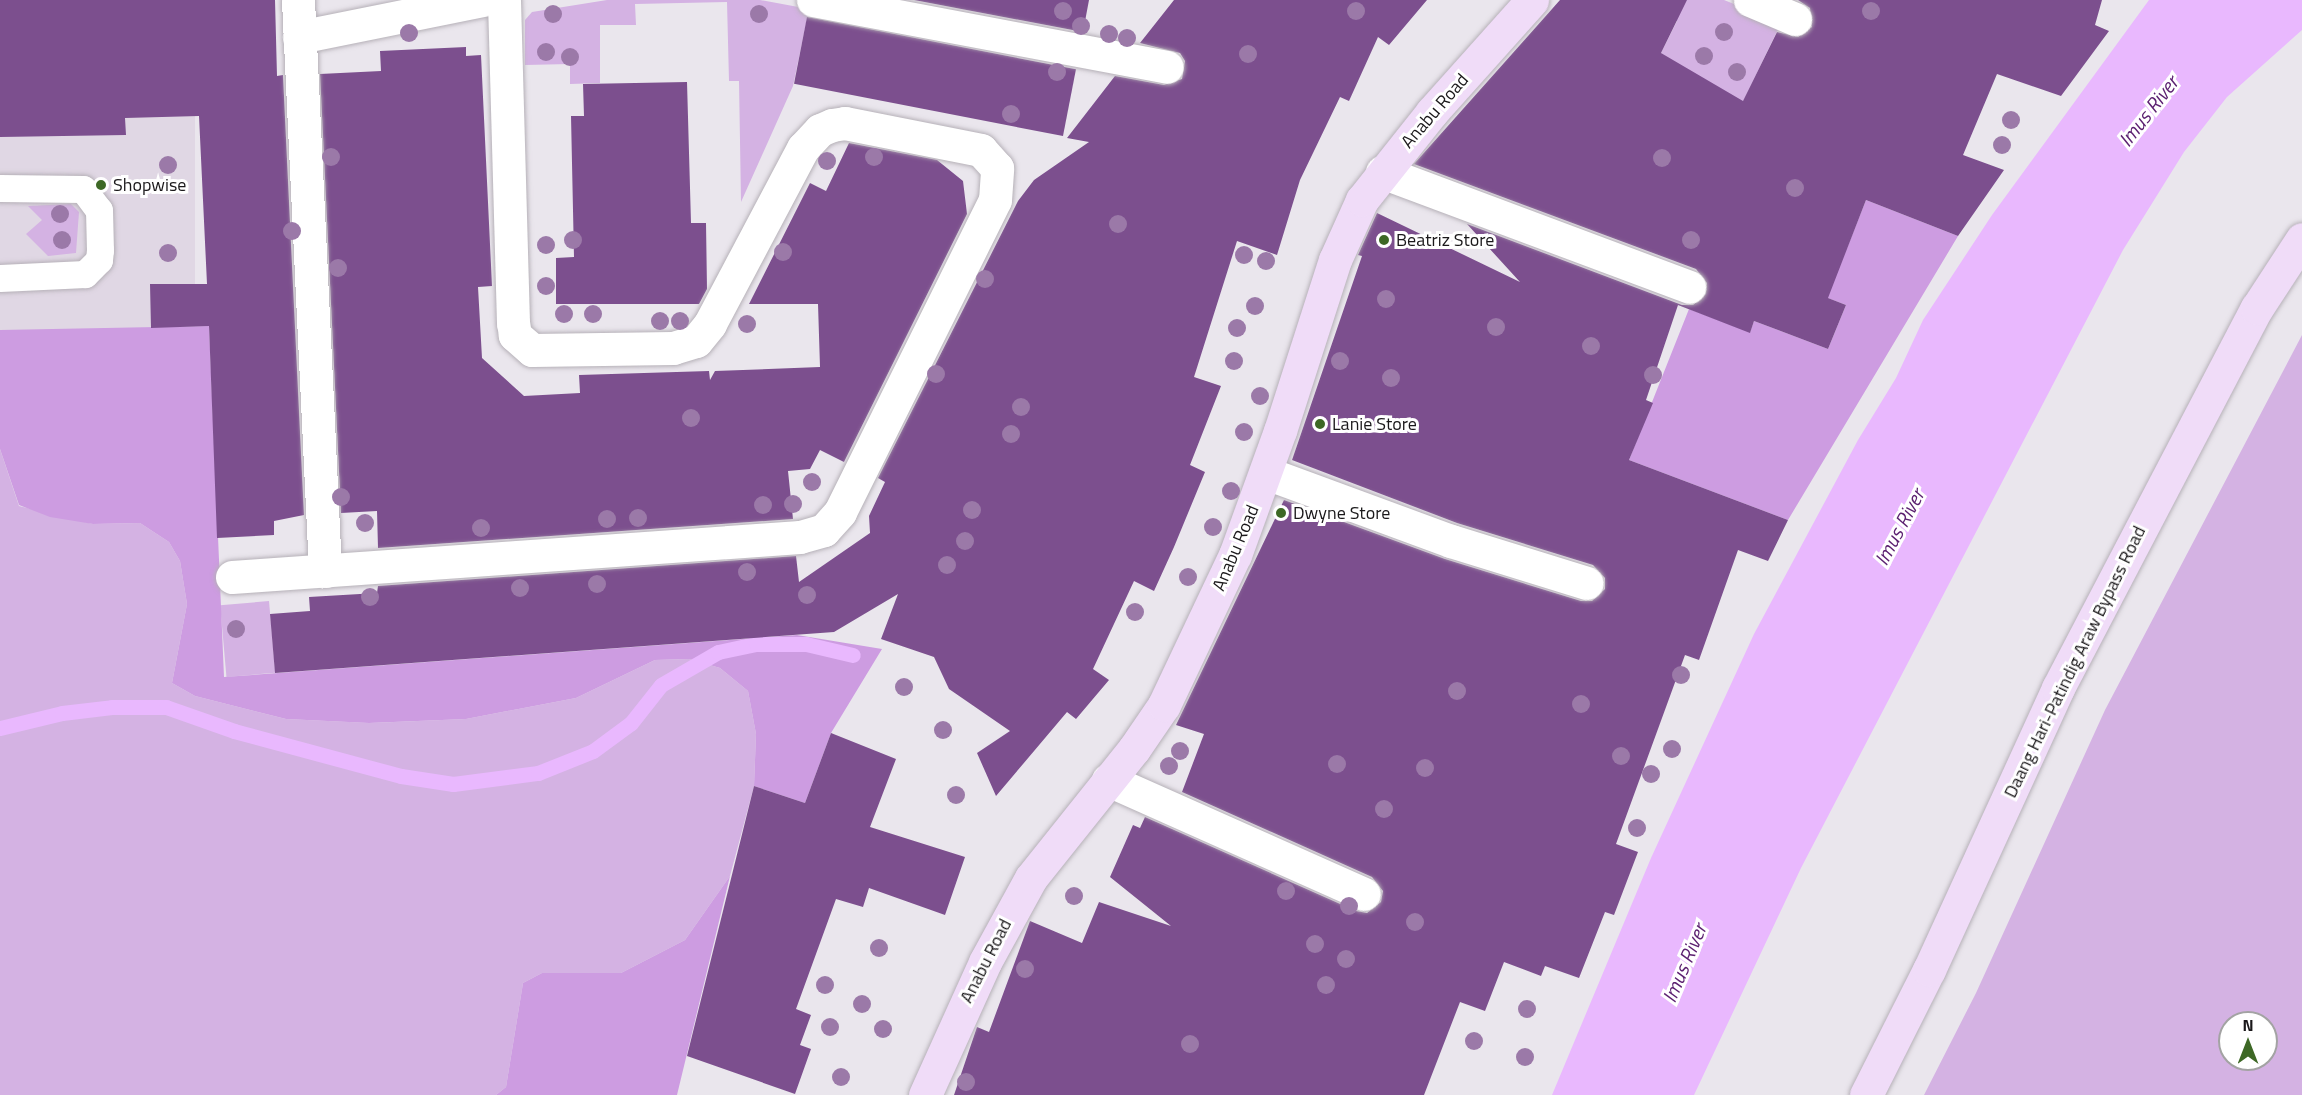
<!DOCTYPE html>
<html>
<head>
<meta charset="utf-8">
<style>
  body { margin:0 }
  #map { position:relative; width:2302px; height:1095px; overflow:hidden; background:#eae6ed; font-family:"Titillium Web",sans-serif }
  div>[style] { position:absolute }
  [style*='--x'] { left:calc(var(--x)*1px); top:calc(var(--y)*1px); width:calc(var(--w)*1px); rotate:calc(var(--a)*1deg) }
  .built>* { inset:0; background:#e0d7e4; transform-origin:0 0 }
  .green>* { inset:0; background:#d4b2e3; transform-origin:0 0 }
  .forest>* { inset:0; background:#cd9ce1 }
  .water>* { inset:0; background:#e9b8fe }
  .stream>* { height:15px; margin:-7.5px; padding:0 7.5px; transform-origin:7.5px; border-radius:7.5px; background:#e9b8fe }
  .building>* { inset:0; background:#7c4f8e; transform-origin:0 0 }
  .roads { filter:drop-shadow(0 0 2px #b6b1b8) drop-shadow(0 0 2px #b6b1b8) }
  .lane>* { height:27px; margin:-13.5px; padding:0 13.5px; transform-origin:13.5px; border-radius:13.5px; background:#fff }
  .street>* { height:33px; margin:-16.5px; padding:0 16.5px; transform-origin:16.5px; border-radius:16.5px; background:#fff }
  .secondary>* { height:33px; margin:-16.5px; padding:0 16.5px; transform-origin:16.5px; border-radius:16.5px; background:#f0dcf8 }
  .trees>* { width:18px; height:18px; margin:-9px; border-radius:50%; background:#9b79a8 }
  .dots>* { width:16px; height:16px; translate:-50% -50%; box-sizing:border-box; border:3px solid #fff; border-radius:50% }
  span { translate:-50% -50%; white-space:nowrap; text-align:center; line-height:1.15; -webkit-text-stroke:6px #fff; paint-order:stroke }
  .street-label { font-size:18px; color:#1a181a }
  .poi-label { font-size:18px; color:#1a181a }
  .left { translate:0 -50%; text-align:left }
  .water-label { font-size:20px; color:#5c2171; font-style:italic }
  .north { position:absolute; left:2218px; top:1011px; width:60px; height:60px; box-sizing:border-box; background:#fff; border:2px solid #a3a3a3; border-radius:50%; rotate:0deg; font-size:16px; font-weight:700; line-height:24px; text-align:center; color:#1a181a }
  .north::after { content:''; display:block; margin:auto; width:21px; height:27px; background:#3d6825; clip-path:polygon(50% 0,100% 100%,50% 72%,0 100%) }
</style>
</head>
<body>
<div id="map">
  <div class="built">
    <div style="left:0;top:0;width:195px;height:330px"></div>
  </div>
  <div class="green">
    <div style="clip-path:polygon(607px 0,760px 0,809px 9px,793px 86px,741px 202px,739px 81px,729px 81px,727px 2px,635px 4px,636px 25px,600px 25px,600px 83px,570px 84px,570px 64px,525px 65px,525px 20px,532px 12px)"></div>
    <div style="clip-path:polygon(1634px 0,1724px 0,1781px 23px,1738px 112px,1661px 53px,1677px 21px)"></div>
    <div style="clip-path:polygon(71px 204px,79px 212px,76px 253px,48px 256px,26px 234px,42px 220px,28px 206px)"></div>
    <div style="clip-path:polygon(evenodd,2302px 335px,2302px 1095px,1924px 1095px,1976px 993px,2105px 710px,2302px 335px,2230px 1023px,2266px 1023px,2266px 1059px,2230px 1059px,2230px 1023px)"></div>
    <div style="clip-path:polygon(0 449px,19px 506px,93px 524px,140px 523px,169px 542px,180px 561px,187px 604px,172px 683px,195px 696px,286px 719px,370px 723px,466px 719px,576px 698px,655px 660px,689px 659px,720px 668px,748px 691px,756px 734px,754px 786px,730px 876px,685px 940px,621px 973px,542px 973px,523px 983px,506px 1087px,496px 1095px,0 1095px)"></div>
    <div style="left:269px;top:601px;width:72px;height:49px;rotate:85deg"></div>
  </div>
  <div class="forest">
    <div style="clip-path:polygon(1866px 200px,1958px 236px,1788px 520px,1629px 460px,1689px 309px,1750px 332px,1754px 321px,1828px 349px,1846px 305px,1789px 283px,1809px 233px,1847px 248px)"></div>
    <div style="clip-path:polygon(209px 326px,224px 677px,797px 635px,882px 649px,831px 733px,805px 803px,754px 786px,756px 734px,748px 691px,720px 668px,689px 659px,655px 660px,576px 698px,466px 719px,369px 723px,286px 719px,195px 696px,172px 683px,187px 604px,180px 561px,169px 542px,140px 523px,93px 524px,50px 517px,19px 505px,0 449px,0 330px)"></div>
    <div style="clip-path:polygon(730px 876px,677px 1095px,496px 1095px,506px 1087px,523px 983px,542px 973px,621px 973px,685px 940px)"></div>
  </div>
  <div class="water">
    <div style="clip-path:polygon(2149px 0,2302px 0,2302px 30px,2227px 97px,2184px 152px,2123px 250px,1801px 868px,1694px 1095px,1552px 1095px,1651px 858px,1754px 634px,1858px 440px,1896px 378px,1923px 320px,1992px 215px)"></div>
  </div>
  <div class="stream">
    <div style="--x:0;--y:728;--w:64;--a:-13.6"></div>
    <div style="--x:62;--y:713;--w:50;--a:-6.8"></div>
    <div style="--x:112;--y:707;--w:54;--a:0"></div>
    <div style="--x:166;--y:707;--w:72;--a:19.4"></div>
    <div style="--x:234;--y:731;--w:173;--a:15.1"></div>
    <div style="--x:401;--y:776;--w:53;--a:8.7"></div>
    <div style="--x:453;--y:784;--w:86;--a:-7.4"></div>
    <div style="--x:538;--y:773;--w:59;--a:-21.8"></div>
    <div style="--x:593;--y:751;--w:47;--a:-36.4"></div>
    <div style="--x:631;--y:723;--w:48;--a:-51.7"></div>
    <div style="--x:661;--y:685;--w:66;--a:-30.1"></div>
    <div style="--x:718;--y:652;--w:39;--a:-12"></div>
    <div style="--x:756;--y:644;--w:50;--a:0"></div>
    <div style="--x:806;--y:644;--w:48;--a:13.2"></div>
  </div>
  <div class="building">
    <div style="clip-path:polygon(0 0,275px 0,277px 76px,283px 75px,304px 515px,274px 521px,274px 535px,217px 538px,209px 326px,151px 328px,150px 284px,207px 284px,199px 116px,125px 118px,126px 135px,0 137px)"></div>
    <div style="clip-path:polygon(914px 0,1089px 0,1083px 32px)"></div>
    <div style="clip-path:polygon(1174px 0,1427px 0,1389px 45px,1378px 37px,1349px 101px,1340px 97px,1300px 180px,1277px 255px,1237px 241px,1194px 377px,1221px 386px,1190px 465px,1205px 472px,1174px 547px,1154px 591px,1134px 581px,1093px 669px,1109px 680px,1076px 719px,1067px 712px,996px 796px,977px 753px,1010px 731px,949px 689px,934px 657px,881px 639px,898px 594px,834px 632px,275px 673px,270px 614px,310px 611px,309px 597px,377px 593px,378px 586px,796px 556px,799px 582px,870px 533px,869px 516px,885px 482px,878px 478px,1018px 201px,1034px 180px,1089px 142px,1067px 138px,1115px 76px,1164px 85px,1182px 79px,1185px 61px,1180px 53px,1140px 43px)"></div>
    <div style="clip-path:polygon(1560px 0,1687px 0,1661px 53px,1743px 101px,1777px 32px,1798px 37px,1812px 27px,1810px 8px,1798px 0,2102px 0,2095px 25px,2109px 31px,2061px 96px,1997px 74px,1963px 155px,2004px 170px,1958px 236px,1866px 200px,1828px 298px,1846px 305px,1828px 349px,1754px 321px,1750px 333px,1678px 305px,1646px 400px,1653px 403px,1629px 460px,1788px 520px,1768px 561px,1738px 550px,1699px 660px,1685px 655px,1616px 844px,1638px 852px,1614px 915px,1605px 912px,1579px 978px,1545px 966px,1541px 976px,1504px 962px,1485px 1011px,1460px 1002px,1424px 1095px,954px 1095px,977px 1027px,989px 1032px,1030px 921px,1082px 943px,1099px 902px,1171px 926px,1110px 877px,1133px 825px,1140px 828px,1145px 817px,1356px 911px,1367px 913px,1381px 902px,1383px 891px,1372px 877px,1182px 792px,1204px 734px,1176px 725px,1284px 500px,1445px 559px,1581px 601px,1592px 601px,1605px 589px,1605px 578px,1593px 565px,1457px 523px,1292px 460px,1362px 256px,1358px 255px,1377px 213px,1520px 282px,1467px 224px,1682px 305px,1693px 305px,1706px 294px,1707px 283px,1696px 269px,1414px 164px)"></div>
    <div style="left:807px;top:17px;width:274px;height:68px;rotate:11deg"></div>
    <div style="clip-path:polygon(466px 47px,466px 56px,481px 55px,492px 286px,478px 287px,482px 358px,524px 396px,580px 393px,579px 375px,709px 371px,710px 380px,715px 371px,820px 367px,818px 304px,749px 304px,810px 183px,826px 191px,849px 143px,937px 160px,963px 181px,967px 214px,844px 462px,820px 450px,810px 469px,788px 471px,793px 519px,378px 548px,377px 511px,341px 513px,320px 74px,381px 71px,380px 51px)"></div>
    <div style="clip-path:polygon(687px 82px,691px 223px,706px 223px,707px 289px,699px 304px,556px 304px,556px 258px,574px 257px,571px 116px,584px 116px,583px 84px)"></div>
    <div style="clip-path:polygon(831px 733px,896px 759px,870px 827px,965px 857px,945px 915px,869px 888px,863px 907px,836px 899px,796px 1009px,811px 1015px,800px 1045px,811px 1049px,795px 1094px,687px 1056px,754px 786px,805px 803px)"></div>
  </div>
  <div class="roads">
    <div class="lane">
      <div style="--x:0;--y:188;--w:83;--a:0.7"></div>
      <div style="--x:83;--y:189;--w:26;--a:53"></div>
      <div style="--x:99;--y:210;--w:40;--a:88.6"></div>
      <div style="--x:100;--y:250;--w:10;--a:96"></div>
      <div style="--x:99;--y:260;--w:20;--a:135"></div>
      <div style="--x:85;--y:274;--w:85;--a:177.3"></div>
    </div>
    <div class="street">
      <div style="--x:298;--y:0;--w:572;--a:87.29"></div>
      <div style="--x:813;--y:0;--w:360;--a:10.7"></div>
      <div style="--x:1750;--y:0;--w:49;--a:22.9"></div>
      <div style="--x:299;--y:37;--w:187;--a:-11.4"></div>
      <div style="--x:1382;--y:172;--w:328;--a:20.5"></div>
      <div style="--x:1266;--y:473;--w:197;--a:20.2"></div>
      <div style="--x:1451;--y:541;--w:142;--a:17.2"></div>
      <div style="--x:232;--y:577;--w:569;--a:-4.03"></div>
      <div style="--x:800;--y:537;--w:25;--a:-16"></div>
      <div style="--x:824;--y:530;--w:24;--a:-48"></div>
      <div style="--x:840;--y:512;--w:348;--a:-63.6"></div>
      <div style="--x:995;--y:200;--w:32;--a:-86"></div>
      <div style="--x:997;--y:168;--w:24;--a:-132"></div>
      <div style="--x:981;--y:150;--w:139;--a:-168.8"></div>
      <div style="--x:845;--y:123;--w:13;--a:171"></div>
      <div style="--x:832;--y:125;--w:13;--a:157"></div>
      <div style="--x:820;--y:130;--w:25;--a:133"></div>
      <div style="--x:803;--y:148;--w:199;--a:117.9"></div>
      <div style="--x:710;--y:324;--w:22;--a:129"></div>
      <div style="--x:696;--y:341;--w:24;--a:163"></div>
      <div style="--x:673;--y:348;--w:141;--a:179.2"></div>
      <div style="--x:532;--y:350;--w:23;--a:-139"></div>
      <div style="--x:515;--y:335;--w:12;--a:-99"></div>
      <div style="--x:513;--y:323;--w:323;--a:-91.6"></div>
      <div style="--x:1108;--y:780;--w:280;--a:24"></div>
    </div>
    <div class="secondary">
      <div style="--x:925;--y:1095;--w:146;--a:-65.7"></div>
      <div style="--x:985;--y:962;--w:96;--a:-61.3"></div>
      <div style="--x:1031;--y:878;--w:165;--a:-51.4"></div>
      <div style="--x:1134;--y:749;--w:53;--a:-55.7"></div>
      <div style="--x:1164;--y:705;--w:166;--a:-64.7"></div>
      <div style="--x:1235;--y:555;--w:132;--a:-70.1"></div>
      <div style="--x:1280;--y:431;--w:180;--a:-72.2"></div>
      <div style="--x:1335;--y:260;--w:66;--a:-65.8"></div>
      <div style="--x:1362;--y:200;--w:112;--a:-51.5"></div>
      <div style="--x:1432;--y:112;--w:150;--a:-48.2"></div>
      <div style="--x:1866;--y:1095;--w:140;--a:-63.3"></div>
      <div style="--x:1929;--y:970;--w:310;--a:-65.4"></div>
      <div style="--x:2058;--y:688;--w:429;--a:-62.4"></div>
      <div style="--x:2257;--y:308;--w:82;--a:-56.9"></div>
    </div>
  </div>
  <div class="trees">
    <div style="left:1063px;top:11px"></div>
    <div style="left:1356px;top:11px"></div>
    <div style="left:1871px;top:11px"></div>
    <div style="left:553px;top:14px"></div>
    <div style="left:759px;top:14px"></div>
    <div style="left:1081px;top:26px"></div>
    <div style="left:1724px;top:32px"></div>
    <div style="left:409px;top:33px"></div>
    <div style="left:1109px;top:34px"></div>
    <div style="left:1127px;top:38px"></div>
    <div style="left:546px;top:52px"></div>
    <div style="left:1248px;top:54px"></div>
    <div style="left:1704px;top:56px"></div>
    <div style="left:570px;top:57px"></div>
    <div style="left:1057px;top:72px"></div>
    <div style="left:1737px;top:72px"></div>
    <div style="left:1011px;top:114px"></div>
    <div style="left:2011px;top:120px"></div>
    <div style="left:2002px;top:145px"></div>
    <div style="left:331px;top:157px"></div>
    <div style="left:874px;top:157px"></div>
    <div style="left:1662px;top:158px"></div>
    <div style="left:827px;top:161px"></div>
    <div style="left:168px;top:165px"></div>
    <div style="left:1795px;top:188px"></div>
    <div style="left:60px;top:214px"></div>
    <div style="left:1118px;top:224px"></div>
    <div style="left:292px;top:231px"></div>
    <div style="left:62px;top:240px"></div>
    <div style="left:573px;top:240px"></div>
    <div style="left:1691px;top:240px"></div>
    <div style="left:546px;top:245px"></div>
    <div style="left:783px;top:252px"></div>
    <div style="left:168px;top:253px"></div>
    <div style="left:1244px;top:255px"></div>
    <div style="left:1266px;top:261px"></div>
    <div style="left:338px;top:268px"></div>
    <div style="left:985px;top:279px"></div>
    <div style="left:546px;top:286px"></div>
    <div style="left:1386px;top:299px"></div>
    <div style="left:1255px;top:306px"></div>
    <div style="left:564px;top:314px"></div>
    <div style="left:593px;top:314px"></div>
    <div style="left:660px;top:321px"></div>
    <div style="left:680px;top:321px"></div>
    <div style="left:747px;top:324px"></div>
    <div style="left:1496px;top:327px"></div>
    <div style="left:1237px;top:328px"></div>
    <div style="left:1591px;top:346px"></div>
    <div style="left:1234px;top:361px"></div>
    <div style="left:1340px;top:361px"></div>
    <div style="left:936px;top:374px"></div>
    <div style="left:1653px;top:375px"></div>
    <div style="left:1391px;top:378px"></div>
    <div style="left:1260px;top:396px"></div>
    <div style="left:1021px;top:407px"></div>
    <div style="left:691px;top:418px"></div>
    <div style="left:1244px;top:432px"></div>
    <div style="left:1011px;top:434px"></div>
    <div style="left:812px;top:482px"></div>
    <div style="left:1231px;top:491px"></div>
    <div style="left:341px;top:497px"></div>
    <div style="left:793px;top:504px"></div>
    <div style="left:763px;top:505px"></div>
    <div style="left:972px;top:510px"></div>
    <div style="left:638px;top:518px"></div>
    <div style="left:607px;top:519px"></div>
    <div style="left:365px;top:523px"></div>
    <div style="left:1213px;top:527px"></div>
    <div style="left:481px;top:528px"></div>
    <div style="left:965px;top:541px"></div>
    <div style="left:947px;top:565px"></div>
    <div style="left:747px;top:572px"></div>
    <div style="left:1188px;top:577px"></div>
    <div style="left:597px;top:584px"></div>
    <div style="left:520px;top:588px"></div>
    <div style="left:807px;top:595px"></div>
    <div style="left:370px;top:597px"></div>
    <div style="left:1135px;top:612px"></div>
    <div style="left:236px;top:629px"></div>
    <div style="left:1681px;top:675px"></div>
    <div style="left:904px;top:687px"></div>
    <div style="left:1457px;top:691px"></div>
    <div style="left:1581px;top:704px"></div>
    <div style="left:943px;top:730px"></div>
    <div style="left:1672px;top:749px"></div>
    <div style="left:1180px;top:751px"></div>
    <div style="left:1621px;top:756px"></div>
    <div style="left:1337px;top:764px"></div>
    <div style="left:1169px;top:766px"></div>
    <div style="left:1425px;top:768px"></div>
    <div style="left:1651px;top:774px"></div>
    <div style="left:956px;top:795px"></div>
    <div style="left:1384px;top:809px"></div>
    <div style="left:1637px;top:828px"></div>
    <div style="left:1286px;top:891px"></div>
    <div style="left:1074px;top:896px"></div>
    <div style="left:1349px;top:906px"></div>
    <div style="left:1415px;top:922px"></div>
    <div style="left:1315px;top:944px"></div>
    <div style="left:879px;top:948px"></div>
    <div style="left:1346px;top:959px"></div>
    <div style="left:1025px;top:969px"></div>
    <div style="left:825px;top:985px"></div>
    <div style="left:1326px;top:985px"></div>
    <div style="left:862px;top:1004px"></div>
    <div style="left:1527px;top:1009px"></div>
    <div style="left:830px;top:1027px"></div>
    <div style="left:883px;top:1029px"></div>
    <div style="left:1474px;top:1041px"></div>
    <div style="left:1190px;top:1044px"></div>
    <div style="left:1525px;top:1057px"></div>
    <div style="left:841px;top:1077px"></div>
    <div style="left:966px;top:1082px"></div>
  </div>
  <div class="dots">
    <div style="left:101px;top:185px;background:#3d6825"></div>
    <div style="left:1384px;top:240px;background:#3d6825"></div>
    <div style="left:1320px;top:424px;background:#3d6825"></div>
    <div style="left:1281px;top:513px;background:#3d6825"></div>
  </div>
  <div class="street-label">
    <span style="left:1435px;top:111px;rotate:-49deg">Anabu Road</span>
    <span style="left:1236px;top:548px;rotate:-67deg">Anabu Road</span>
    <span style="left:2075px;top:662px;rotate:-64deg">Daang Hari-Patindig Araw Bypass Road</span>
    <span style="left:986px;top:961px;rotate:-63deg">Anabu Road</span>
  </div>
  <div class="poi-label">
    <span class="left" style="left:113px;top:185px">Shopwise</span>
    <span class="left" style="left:1396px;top:240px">Beatriz Store</span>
    <span class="left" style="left:1332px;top:424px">Lanie Store</span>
    <span class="left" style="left:1293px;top:513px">Dwyne Store</span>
  </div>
  <div class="water-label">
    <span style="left:2148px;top:111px;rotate:-52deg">Imus River</span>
    <span style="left:1899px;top:527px;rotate:-62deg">Imus River</span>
    <span style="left:1684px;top:963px;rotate:-67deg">Imus River</span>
  </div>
  <div class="north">N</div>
</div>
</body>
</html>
